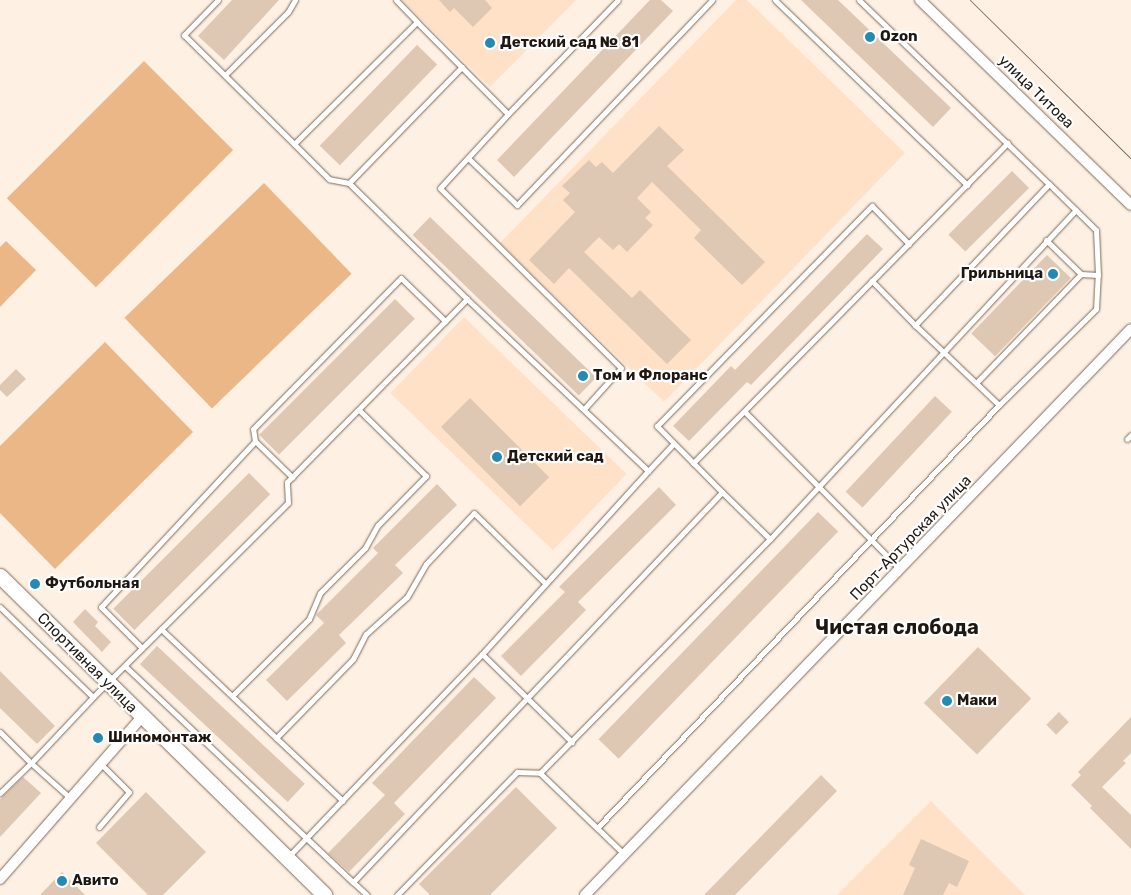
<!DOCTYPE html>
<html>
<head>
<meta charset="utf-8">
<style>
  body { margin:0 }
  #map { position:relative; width:1131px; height:895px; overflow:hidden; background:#fef0e3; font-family:Rubik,sans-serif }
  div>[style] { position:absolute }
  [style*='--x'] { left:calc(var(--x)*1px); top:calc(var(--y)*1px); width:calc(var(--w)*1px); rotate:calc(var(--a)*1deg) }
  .built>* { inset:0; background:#ffe1c7; transform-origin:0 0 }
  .green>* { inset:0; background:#ecb786; transform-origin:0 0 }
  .building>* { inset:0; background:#dec7b3; transform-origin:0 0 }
  .roads { filter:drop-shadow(0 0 1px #7d6956) drop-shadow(0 0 1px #7d6956) }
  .lane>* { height:5px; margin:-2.5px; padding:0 2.5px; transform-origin:2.5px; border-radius:2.5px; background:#fff }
  .street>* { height:10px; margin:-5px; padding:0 5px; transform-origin:5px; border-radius:5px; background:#fff }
  .secondary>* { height:15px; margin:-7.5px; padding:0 7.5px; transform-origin:7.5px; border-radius:7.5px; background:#fff }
  .tram>* { height:1px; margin:-0.5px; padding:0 0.5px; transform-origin:0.5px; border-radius:0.5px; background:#786e64 }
  .dots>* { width:14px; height:14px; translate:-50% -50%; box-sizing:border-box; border:2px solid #fff; border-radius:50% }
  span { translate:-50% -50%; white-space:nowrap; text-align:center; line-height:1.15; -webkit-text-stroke:4.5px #fff; paint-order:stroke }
  .poi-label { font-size:15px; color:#201810; font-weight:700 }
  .left { translate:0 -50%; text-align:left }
  .right { translate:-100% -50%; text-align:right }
  .street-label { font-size:15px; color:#201810 }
  .district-label { font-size:20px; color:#201810; font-weight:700 }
</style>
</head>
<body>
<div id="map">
  <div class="built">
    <div style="clip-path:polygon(402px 0,576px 0,490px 87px)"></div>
    <div style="clip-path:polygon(736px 0,747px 0,905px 153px,664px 402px,500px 243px)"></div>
    <div style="left:464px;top:317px;width:226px;height:106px;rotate:44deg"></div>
    <div style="clip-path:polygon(931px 801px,1025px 895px,837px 895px)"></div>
  </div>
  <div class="green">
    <div style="left:144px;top:61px;width:126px;height:194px;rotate:45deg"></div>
    <div style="left:264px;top:183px;width:126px;height:194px;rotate:46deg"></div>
    <div style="clip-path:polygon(6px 241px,36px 270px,0 307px,0 247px)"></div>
    <div style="clip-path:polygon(105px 342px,193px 432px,55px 569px,0 513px,0 446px)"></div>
  </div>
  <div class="building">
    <div style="clip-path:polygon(232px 0,279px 0,224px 60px,198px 36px)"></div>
    <div style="clip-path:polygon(439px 0,485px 0,492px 8px,473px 27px,454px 8px,450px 12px)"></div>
    <div style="clip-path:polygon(650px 0,661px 0,673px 11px,514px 177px,497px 160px)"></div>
    <div style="clip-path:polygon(801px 0,838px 0,951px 108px,933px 127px)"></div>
    <div style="left:417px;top:45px;width:28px;height:140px;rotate:44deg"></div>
    <div style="clip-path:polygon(659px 126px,684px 150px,667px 166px,765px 262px,742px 285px,694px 238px,701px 230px,652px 182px,637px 198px,651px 212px,645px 218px,653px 225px,627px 252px,619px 244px,613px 250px,599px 237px,584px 252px,632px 298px,640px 290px,691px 340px,667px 364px,569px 268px,554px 284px,529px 260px,575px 212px,563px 200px,570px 193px,562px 186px,589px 160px,596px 167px,602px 162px,613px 173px)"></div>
    <div style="left:1012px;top:171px;width:24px;height:90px;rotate:45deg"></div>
    <div style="left:430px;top:217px;width:231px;height:25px;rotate:44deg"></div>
    <div style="clip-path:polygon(867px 234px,883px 249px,751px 385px,747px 382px,689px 441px,673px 426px,731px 366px,735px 370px)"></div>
    <div style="left:1047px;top:255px;width:33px;height:109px;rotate:44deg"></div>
    <div style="left:395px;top:299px;width:28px;height:192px;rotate:45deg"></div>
    <div style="clip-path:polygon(16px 369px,26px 379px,7px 397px,0 390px,0 385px)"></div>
    <div style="left:935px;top:396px;width:23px;height:131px;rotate:43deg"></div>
    <div style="left:470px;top:398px;width:112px;height:41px;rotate:45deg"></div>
    <div style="left:249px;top:473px;width:30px;height:192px;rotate:45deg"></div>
    <div style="clip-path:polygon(437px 484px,457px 505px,395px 565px,403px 573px,339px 635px,346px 643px,287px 701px,266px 680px,324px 623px,316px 615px,378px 553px,373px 548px)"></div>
    <div style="clip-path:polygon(659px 487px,676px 505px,578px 602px,586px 610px,521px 676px,501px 656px,565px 592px,559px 587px)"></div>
    <div style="left:818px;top:512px;width:28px;height:316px;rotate:44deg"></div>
    <div style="clip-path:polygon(85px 609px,98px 622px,95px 626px,111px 642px,102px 652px,73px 622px)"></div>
    <div style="left:157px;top:646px;width:202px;height:25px;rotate:43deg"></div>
    <div style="left:978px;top:647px;width:74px;height:78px;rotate:44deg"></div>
    <div style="clip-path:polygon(0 671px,55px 726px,37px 744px,0 708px)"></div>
    <div style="clip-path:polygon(474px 677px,496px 698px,394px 803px,405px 814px,349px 872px,328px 853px,385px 795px,372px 783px)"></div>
    <div style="left:1059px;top:712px;width:14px;height:18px;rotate:45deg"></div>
    <div style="clip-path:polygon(1131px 717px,1131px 753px,1123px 761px,1126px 763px,1102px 787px,1131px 815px,1131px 849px,1090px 808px,1092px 806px,1071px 785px,1081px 775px,1078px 772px)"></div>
    <div style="clip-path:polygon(821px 775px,837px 791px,735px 895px,704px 895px)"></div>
    <div style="clip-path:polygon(23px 777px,41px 793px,0 837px,0 799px)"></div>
    <div style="clip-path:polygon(516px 787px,557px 828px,490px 895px,430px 895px,419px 884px)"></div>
    <div style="clip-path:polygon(146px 792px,206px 852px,163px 895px,148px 895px,96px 843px)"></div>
    <div style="clip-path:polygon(921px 839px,969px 861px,957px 887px,949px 883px,943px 895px,903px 895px,915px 868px,909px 865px)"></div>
    <div style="clip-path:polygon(62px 872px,85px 895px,40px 895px)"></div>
  </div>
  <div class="roads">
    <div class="lane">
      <div style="--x:218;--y:0;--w:49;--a:134.2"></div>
      <div style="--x:184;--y:35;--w:155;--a:44.7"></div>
      <div style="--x:396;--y:0;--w:30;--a:46"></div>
      <div style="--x:775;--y:0;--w:267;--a:43.9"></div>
      <div style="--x:859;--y:0;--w:264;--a:44.1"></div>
      <div style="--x:1049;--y:184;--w:195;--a:133.5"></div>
      <div style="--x:915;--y:325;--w:62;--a:-134.3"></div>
      <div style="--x:225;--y:75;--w:89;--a:-45"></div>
      <div style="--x:288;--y:12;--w:14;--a:-60"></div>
      <div style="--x:468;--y:158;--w:68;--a:43.8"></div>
      <div style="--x:517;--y:205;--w:283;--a:-46.4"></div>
      <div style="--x:349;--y:183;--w:162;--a:-45.8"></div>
      <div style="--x:1046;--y:240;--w:49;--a:44.2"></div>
      <div style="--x:1081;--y:274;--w:17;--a:3"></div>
      <div style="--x:467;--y:299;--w:165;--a:-135.5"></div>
      <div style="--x:349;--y:183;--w:20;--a:-169"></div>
      <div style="--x:329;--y:179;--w:49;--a:-135"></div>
      <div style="--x:294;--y:144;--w:173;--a:-44.8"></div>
      <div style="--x:417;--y:22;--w:129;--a:45.3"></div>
      <div style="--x:976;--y:383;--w:151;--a:-46.1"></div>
      <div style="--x:999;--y:405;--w:136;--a:-44.7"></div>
      <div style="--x:1096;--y:309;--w:34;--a:-87"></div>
      <div style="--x:1098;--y:275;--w:45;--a:-92.5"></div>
      <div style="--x:1096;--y:230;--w:66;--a:-135.6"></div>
      <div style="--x:584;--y:409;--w:55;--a:-47.9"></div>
      <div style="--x:621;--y:368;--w:255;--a:-135.2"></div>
      <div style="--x:440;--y:188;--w:100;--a:-47.4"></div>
      <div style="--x:508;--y:114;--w:158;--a:-46"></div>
      <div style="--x:745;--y:412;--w:221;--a:45.4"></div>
      <div style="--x:1127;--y:439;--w:6;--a:-45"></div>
      <div style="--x:255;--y:441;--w:52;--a:44.2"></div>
      <div style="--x:693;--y:463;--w:449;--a:-45.5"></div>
      <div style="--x:648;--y:471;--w:38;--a:-47"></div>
      <div style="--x:722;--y:492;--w:67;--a:44.4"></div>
      <div style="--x:0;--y:607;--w:129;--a:44.1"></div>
      <div style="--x:161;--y:629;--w:250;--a:43.4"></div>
      <div style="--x:142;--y:648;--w:58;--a:-135"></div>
      <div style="--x:101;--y:607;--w:226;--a:-47.1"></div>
      <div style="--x:255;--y:441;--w:12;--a:-99"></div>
      <div style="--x:253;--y:429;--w:211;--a:-45.6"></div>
      <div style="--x:401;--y:278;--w:62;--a:44.3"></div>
      <div style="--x:482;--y:654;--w:126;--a:44.4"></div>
      <div style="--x:125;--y:666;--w:314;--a:43.5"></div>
      <div style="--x:353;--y:882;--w:537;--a:-46.58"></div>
      <div style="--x:722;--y:492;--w:93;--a:-134.6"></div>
      <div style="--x:657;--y:426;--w:308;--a:-45.7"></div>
      <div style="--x:872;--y:206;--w:53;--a:45.8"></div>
      <div style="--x:232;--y:696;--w:109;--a:-45"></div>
      <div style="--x:309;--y:619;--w:28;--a:-67"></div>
      <div style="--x:320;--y:593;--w:64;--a:-45"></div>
      <div style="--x:365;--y:548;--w:26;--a:-61"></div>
      <div style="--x:378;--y:525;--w:69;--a:-45.6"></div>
      <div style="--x:426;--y:476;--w:94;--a:-135.4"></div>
      <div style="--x:0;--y:732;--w:44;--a:45"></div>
      <div style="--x:31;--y:763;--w:91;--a:-46.8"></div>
      <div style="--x:93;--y:697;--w:275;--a:-44.9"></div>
      <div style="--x:288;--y:503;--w:21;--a:-93"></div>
      <div style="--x:287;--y:482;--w:257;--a:-45.5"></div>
      <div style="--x:467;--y:299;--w:250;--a:43.5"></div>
      <div style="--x:648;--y:471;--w:247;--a:132.2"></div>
      <div style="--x:482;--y:654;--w:279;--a:133.7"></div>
      <div style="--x:276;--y:738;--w:110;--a:-45.7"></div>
      <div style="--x:353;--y:659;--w:28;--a:-63"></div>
      <div style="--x:366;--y:634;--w:55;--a:-42.1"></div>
      <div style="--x:407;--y:597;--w:38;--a:-60"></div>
      <div style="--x:426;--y:564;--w:70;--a:-46.7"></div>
      <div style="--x:474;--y:513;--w:100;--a:44.6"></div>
      <div style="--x:540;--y:773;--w:328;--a:-45.5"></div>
      <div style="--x:770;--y:539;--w:449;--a:-47.1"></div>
      <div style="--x:0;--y:793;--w:43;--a:-44.1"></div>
      <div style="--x:31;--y:763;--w:52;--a:41.9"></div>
      <div style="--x:99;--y:827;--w:46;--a:-49.4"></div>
      <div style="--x:129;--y:792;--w:40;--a:-135"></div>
      <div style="--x:597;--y:828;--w:37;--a:44"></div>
      <div style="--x:353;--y:882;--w:19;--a:43"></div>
      <div style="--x:397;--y:895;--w:172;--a:-45.7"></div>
      <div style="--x:517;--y:772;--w:23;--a:2"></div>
      <div style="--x:540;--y:773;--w:79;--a:44"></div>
      <div style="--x:597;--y:828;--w:584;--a:-46.46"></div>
      <div style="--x:999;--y:405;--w:116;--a:-136.4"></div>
    </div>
    <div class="street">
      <div style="--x:920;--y:0;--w:294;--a:44.2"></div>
      <div style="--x:0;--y:879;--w:215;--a:-48.8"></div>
      <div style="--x:585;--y:895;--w:786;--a:-46.03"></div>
    </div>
    <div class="secondary">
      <div style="--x:0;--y:576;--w:455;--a:44.5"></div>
    </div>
  </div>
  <div class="tram">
    <div style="--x:970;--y:0;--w:226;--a:44.6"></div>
  </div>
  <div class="dots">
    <div style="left:870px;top:37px;background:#238ab3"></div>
    <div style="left:490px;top:43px;background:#238ab3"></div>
    <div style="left:1053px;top:274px;background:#238ab3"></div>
    <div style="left:583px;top:376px;background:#238ab3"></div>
    <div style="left:497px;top:457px;background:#238ab3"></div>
    <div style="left:35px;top:584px;background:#238ab3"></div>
    <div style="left:947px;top:701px;background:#238ab3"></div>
    <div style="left:98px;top:738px;background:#238ab3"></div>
    <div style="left:62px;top:881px;background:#238ab3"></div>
  </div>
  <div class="poi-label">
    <span class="left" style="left:880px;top:37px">Ozon</span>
    <span class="left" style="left:500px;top:43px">Детский сад № 81</span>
    <span class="right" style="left:1043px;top:274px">Грильница</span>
    <span class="left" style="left:593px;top:376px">Том и Флоранс</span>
    <span class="left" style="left:507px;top:457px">Детский сад</span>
    <span class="left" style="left:45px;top:584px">Футбольная</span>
    <span class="left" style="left:957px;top:701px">Маки</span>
    <span class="left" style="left:108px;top:738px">Шиномонтаж</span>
    <span class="left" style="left:72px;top:881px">Авито</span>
  </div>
  <div class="street-label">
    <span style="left:1036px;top:92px;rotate:44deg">улица Титова</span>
    <span style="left:911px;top:538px;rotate:-46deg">Порт-Артурская улица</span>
    <span style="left:87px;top:663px;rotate:45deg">Спортивная улица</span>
  </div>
  <div class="district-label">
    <span style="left:897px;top:627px">Чистая слобода</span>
  </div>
</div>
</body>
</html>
